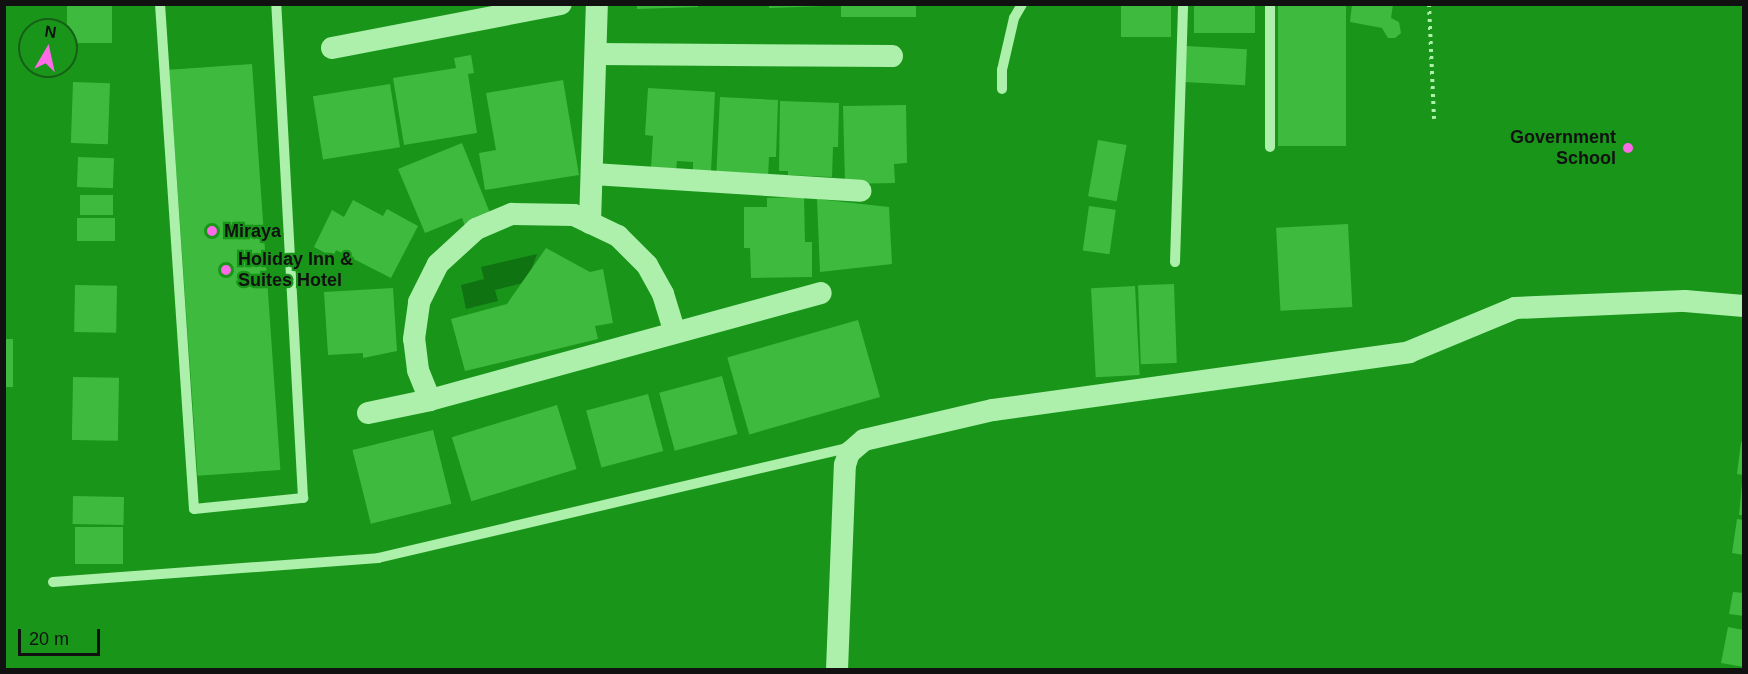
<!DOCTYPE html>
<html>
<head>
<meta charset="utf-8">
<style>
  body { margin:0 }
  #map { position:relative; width:1748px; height:674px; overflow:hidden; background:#19951a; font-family:Helvetica,sans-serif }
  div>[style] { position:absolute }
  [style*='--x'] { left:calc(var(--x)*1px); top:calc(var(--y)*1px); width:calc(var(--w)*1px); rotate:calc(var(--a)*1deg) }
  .water>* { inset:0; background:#107312 }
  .building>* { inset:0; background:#3ebb3e; transform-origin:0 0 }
  .path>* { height:4px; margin-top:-2px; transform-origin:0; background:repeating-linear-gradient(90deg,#acf0ab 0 3px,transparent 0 7.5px) }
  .service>* { height:10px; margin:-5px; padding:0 5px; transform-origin:5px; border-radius:5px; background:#acf0ab }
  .minor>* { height:22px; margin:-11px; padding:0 11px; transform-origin:11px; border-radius:11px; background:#acf0ab }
  .dots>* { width:16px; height:16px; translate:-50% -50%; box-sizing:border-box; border:3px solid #19951a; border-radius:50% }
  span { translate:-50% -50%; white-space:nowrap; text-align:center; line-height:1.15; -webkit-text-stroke:4.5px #19951a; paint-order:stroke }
  .poi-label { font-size:18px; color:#111; font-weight:700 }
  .right { translate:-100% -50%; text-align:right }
  .left { translate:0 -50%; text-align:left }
  .frame { position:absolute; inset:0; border:6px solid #111; pointer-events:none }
  .north { position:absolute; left:18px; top:18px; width:60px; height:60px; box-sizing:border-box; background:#19951a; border:2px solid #166016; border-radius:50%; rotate:9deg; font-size:16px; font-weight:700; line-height:24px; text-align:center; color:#111 }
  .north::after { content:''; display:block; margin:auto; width:21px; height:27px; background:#ff6ae8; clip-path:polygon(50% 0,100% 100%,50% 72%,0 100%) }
  .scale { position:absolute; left:18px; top:629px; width:82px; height:27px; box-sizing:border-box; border:3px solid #111; border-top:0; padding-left:8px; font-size:18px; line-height:21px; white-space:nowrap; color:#111; -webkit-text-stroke:4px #19951a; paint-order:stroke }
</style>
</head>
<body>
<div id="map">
  <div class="water">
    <div style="clip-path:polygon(537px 254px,527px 282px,495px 290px,498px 301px,466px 309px,461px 285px,484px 279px,481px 267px)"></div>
  </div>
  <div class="building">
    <div style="left:67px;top:4px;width:45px;height:39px"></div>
    <div style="clip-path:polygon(637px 4px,698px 4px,698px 7px,637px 9px)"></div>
    <div style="clip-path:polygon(769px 4px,826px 4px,826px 6px,769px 8px)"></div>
    <div style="left:841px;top:4px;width:75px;height:13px"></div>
    <div style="left:1121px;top:4px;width:50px;height:33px"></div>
    <div style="left:1194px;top:4px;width:61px;height:29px"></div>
    <div style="left:1278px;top:4px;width:68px;height:142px"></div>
    <div style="clip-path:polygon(1352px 4px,1393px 4px,1391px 18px,1399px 22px,1401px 33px,1395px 38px,1388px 38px,1382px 28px,1350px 22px)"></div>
    <div style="left:1186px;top:46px;width:61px;height:36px;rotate:3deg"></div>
    <div style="clip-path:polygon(471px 55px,474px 73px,468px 74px,477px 133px,404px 145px,393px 78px,456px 68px,454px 58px)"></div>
    <div style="left:252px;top:64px;width:407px;height:83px;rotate:86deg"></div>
    <div style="clip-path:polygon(563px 80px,579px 175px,485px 190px,479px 153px,496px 150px,486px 93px)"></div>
    <div style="left:73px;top:82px;width:37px;height:61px;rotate:2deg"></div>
    <div style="left:390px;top:84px;width:64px;height:78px;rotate:81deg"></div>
    <div style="clip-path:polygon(648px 88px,715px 92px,711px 171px,693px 170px,693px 162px,677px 161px,676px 170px,651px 168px,653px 136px,645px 135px)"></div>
    <div style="clip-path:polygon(720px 97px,778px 100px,776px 157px,769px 157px,768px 178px,716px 180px)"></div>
    <div style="clip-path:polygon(780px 101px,839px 103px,838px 147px,833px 147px,832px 177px,788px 175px,788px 171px,779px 171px)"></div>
    <div style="clip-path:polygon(906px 105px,907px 163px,894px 164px,895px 183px,845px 184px,843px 106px)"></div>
    <div style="left:1098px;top:140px;width:29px;height:57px;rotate:10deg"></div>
    <div style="clip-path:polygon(462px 143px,492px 218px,466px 229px,462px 218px,425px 233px,398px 169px)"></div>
    <div style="left:78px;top:157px;width:36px;height:30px;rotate:2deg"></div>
    <div style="left:80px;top:195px;width:33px;height:20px"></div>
    <div style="clip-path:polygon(804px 197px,805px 242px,812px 242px,812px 277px,751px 278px,750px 248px,744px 248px,744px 207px,767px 207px,767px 198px)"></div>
    <div style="clip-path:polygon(817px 199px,889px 207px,892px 264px,820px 272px)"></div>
    <div style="clip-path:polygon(353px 200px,383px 216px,387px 209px,418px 226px,391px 278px,336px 250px,333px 257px,314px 247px,332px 210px,344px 217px)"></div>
    <div style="left:1089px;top:206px;width:27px;height:45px;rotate:8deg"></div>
    <div style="left:77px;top:218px;width:38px;height:23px"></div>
    <div style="left:1348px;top:224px;width:83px;height:72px;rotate:87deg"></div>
    <div style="clip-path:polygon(546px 248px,590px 272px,603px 269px,613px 323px,595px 326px,598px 339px,465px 371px,451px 319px,507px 304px)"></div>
    <div style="left:1174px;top:284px;width:79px;height:36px;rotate:88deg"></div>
    <div style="left:75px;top:285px;width:42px;height:47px;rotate:1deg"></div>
    <div style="left:1135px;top:286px;width:89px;height:44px;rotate:87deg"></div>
    <div style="clip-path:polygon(393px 288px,397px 351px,363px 358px,363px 353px,328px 355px,324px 292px)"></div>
    <div style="left:858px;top:320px;width:80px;height:136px;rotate:74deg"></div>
    <div style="left:4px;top:339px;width:9px;height:48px"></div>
    <div style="left:722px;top:376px;width:60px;height:65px;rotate:75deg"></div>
    <div style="left:73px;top:377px;width:46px;height:63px;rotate:1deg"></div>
    <div style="left:648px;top:394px;width:59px;height:64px;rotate:75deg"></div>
    <div style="left:557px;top:405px;width:67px;height:110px;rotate:73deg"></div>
    <div style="left:433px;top:430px;width:76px;height:83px;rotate:76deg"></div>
    <div style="clip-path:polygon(1741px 442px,1744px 442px,1744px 475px,1737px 474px)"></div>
    <div style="clip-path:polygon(1742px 483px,1744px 483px,1744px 515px,1739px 515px)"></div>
    <div style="left:73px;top:496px;width:51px;height:28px;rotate:1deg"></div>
    <div style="clip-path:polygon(1737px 519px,1744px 520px,1744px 555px,1732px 553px)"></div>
    <div style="left:75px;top:527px;width:48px;height:37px"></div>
    <div style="clip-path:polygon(1733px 592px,1744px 593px,1744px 616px,1729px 614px)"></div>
    <div style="clip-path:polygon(1728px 627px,1744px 630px,1744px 667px,1721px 663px)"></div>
  </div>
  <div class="path">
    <div style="--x:1429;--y:4;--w:115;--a:87.5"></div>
  </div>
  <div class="service">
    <div style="--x:160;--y:4;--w:506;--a:86.15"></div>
    <div style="--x:194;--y:509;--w:110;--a:-5.8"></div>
    <div style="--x:303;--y:498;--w:495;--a:-93.1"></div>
    <div style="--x:1270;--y:4;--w:143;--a:90"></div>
    <div style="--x:1002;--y:89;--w:19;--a:-90"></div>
    <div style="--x:1002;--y:70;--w:53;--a:-77"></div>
    <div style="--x:1014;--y:18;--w:16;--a:-60"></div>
    <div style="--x:1175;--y:262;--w:258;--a:-88.2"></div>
    <div style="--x:53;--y:582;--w:326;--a:-4.2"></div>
    <div style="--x:378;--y:558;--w:486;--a:-13.2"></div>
  </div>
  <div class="minor">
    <div style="--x:332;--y:48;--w:233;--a:-10.9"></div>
    <div style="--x:597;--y:54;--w:295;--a:0.4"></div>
    <div style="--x:593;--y:174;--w:268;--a:3.6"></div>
    <div style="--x:590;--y:223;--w:219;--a:-88.2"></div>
    <div style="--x:430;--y:400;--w:32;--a:-112"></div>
    <div style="--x:418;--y:370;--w:31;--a:-97"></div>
    <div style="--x:414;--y:339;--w:37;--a:-82"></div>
    <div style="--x:419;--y:302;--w:42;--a:-63.4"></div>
    <div style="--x:438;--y:264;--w:52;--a:-42.6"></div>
    <div style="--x:476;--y:229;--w:39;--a:-23"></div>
    <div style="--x:512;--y:214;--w:62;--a:0.9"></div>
    <div style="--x:574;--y:215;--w:49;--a:25.5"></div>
    <div style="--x:618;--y:236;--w:41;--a:45"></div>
    <div style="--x:647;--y:265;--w:33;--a:61"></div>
    <div style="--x:663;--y:294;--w:38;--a:73"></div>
    <div style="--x:368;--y:413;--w:63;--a:-11.8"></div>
    <div style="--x:430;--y:400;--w:405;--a:-15.3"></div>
    <div style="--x:837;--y:670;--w:205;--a:-87.8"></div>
    <div style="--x:845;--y:465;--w:13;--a:-72"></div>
    <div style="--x:849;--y:453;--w:20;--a:-41"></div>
    <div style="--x:864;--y:440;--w:132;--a:-13.1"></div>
    <div style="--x:993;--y:410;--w:420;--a:-7.9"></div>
    <div style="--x:1409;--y:352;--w:115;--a:-22.5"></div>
    <div style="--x:1515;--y:308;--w:170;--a:-2.4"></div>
    <div style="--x:1685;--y:301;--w:59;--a:4.8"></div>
  </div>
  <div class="dots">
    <div style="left:1628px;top:148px;background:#ff6ae8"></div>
    <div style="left:212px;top:231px;background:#ff6ae8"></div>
    <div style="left:226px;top:270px;background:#ff6ae8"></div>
  </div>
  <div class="poi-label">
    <span class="right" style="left:1616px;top:148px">Government<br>School</span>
    <span class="left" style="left:224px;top:231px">Miraya</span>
    <span class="left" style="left:238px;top:270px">Holiday Inn &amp;<br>Suites Hotel</span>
  </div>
  <div class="frame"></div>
  <div class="north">N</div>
  <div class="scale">20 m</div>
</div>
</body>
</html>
